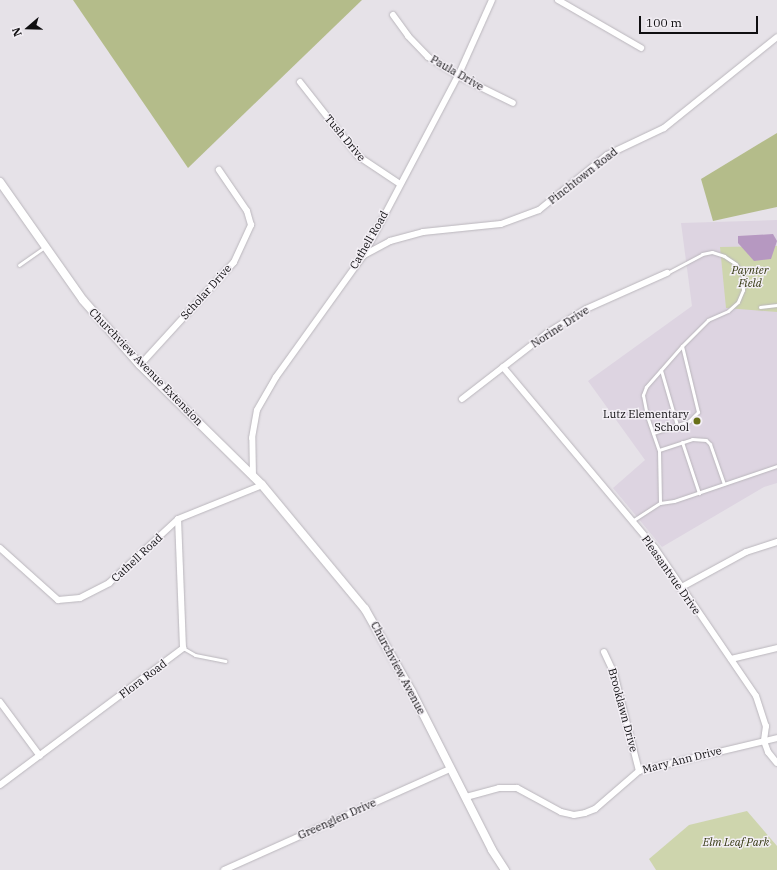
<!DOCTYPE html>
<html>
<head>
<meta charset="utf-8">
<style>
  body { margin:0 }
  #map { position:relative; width:777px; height:870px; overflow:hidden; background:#e6e2e8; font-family:"IBM Plex Serif",serif }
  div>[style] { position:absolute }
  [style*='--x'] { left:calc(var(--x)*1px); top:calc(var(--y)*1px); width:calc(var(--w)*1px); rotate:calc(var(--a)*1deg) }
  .built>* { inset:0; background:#ddd4e1 }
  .green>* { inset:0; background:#ced5ad }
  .forest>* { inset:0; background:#b4bc8a }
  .water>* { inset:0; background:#b698c1 }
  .roads { filter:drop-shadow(0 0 1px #bab6bc) drop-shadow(0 0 1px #bab6bc) }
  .service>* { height:3px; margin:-1.5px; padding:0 1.5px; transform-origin:1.5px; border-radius:1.5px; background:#fff }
  .minor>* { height:6px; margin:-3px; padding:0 3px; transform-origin:3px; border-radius:3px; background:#fff }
  .tertiary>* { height:8px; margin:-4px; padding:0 4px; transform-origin:4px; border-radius:4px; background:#fff }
  .dots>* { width:11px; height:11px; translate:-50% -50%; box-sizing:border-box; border:2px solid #f3eff5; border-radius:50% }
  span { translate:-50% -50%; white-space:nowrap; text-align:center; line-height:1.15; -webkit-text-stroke:3px #f3eff5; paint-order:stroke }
  .street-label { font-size:11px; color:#0f0e10 }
  .park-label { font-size:11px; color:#333710; font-style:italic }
  .poi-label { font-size:11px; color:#0f0e10 }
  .right { translate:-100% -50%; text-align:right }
  .north { position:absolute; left:8px; top:8px; width:40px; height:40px; -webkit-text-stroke:3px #f3eff5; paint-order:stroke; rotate:250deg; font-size:11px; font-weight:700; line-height:16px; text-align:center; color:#0f0e10 }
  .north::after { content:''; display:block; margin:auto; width:14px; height:18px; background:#0f0e10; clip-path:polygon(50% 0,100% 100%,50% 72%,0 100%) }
  .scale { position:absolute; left:639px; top:16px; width:119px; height:18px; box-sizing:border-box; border:2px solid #0f0e10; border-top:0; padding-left:5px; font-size:12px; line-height:14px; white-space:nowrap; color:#0f0e10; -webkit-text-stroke:3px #f3eff5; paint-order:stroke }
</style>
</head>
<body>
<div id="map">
  <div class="built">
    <div style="clip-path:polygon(777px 220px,777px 483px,764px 487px,662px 547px,613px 488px,645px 460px,588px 381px,692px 306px,681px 223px)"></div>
  </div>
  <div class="green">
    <div style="clip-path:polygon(777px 246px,777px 312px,726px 308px,720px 247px)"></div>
    <div style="clip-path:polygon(747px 811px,777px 846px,777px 870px,656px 870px,649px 859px,689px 825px)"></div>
  </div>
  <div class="forest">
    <div style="clip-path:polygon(73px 0,362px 0,188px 168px)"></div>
    <div style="clip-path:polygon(777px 133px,777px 207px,713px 221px,701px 179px)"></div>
  </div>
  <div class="water">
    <div style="clip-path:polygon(773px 234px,777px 241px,771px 259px,754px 261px,738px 243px,738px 236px)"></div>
  </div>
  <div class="roads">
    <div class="service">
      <div style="--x:19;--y:265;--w:32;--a:-35"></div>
      <div style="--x:667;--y:273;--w:40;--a:-28"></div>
      <div style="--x:702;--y:254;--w:10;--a:-11"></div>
      <div style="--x:712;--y:252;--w:13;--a:18"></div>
      <div style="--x:724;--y:256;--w:14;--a:34"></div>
      <div style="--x:736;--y:264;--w:14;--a:60"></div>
      <div style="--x:743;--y:276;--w:14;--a:90"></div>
      <div style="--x:743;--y:290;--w:13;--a:113"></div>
      <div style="--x:738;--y:302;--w:13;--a:138"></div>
      <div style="--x:728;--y:311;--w:22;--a:156"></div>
      <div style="--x:708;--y:320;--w:37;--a:135"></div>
      <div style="--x:760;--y:307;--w:17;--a:-7"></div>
      <div style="--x:661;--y:370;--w:57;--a:73.8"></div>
      <div style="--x:653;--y:433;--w:38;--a:-18"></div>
      <div style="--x:689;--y:421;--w:13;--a:-45"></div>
      <div style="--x:698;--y:412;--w:68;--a:-103.6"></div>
      <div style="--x:682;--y:346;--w:55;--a:131.3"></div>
      <div style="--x:646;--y:387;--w:9;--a:111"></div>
      <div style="--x:643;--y:395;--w:21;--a:79"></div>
      <div style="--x:647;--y:416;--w:36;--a:71"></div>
      <div style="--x:659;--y:450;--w:53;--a:88.9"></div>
      <div style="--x:682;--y:442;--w:54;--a:71.6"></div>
      <div style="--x:659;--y:450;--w:35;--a:-18"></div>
      <div style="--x:692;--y:439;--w:14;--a:4"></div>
      <div style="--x:706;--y:440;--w:6;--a:45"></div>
      <div style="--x:710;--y:444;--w:42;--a:70.7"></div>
      <div style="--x:632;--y:521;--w:33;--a:-33"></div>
      <div style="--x:660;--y:503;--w:14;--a:-8"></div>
      <div style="--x:674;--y:501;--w:109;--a:-18.8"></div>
      <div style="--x:183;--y:648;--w:14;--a:30"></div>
      <div style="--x:195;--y:655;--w:31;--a:11"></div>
    </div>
    <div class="minor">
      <div style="--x:558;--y:0;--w:96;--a:30"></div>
      <div style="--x:393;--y:15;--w:26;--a:54"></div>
      <div style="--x:408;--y:36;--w:29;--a:46"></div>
      <div style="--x:428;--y:57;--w:36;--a:32"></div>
      <div style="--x:458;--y:76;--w:61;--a:26.1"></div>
      <div style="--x:300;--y:82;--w:94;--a:51.9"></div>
      <div style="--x:358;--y:156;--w:50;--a:33.7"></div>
      <div style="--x:364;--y:255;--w:30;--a:-28"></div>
      <div style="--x:390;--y:241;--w:34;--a:-15"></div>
      <div style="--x:423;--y:232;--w:78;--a:-5.9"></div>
      <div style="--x:501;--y:224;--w:40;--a:-20.2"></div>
      <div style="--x:539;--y:210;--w:87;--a:-39"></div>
      <div style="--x:607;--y:155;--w:63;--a:-25.3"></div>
      <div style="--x:664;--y:128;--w:145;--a:-38.8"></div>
      <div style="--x:140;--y:365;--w:139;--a:-47.6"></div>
      <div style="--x:234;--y:262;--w:41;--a:-65.3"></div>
      <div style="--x:251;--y:225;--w:15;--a:-106"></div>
      <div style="--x:247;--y:211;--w:50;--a:-124.3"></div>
      <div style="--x:503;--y:367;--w:236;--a:50"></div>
      <div style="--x:655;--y:548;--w:179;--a:55.7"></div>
      <div style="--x:756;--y:696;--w:32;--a:72"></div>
      <div style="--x:766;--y:726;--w:15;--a:98"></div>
      <div style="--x:764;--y:741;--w:12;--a:70"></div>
      <div style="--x:768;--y:752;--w:14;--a:51"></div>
      <div style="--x:462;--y:399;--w:108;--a:-37.8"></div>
      <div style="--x:547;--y:333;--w:46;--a:-31.6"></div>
      <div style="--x:586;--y:309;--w:89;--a:-24"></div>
      <div style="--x:253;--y:477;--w:39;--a:-91"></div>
      <div style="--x:252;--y:438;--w:28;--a:-80"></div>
      <div style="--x:257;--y:410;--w:38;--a:-60"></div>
      <div style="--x:276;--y:377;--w:149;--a:-54.3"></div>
      <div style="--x:363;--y:256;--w:204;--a:-62.2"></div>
      <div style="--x:458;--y:76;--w:83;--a:-65.9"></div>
      <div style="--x:0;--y:548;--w:78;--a:41.9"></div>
      <div style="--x:58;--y:600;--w:22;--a:-5"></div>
      <div style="--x:80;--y:598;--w:33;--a:-27"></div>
      <div style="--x:109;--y:583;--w:94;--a:-42.8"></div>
      <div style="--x:178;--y:519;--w:91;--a:-22"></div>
      <div style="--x:680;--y:588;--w:75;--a:-28.6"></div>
      <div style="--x:746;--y:552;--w:33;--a:-18"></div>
      <div style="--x:604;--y:652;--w:23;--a:65"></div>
      <div style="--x:614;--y:673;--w:101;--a:75.7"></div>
      <div style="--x:731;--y:659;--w:47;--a:-13.4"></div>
      <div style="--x:0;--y:702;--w:67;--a:53.5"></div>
      <div style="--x:0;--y:785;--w:229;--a:-36.8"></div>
      <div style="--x:183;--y:648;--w:129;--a:-92.2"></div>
      <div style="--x:466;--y:797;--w:34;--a:-15"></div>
      <div style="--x:499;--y:788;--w:18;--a:0"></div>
      <div style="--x:517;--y:788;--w:50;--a:28.6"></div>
      <div style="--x:561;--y:812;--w:13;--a:13"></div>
      <div style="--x:574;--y:815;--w:11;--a:-10"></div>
      <div style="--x:585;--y:813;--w:11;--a:-22"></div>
      <div style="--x:595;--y:809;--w:58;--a:-40.8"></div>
      <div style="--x:639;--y:771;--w:142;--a:-13.4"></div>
      <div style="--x:224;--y:870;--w:248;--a:-24.1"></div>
    </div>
    <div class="tertiary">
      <div style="--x:0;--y:182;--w:144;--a:54.9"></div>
      <div style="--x:83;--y:300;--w:86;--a:48.8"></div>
      <div style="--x:140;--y:365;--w:171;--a:44.5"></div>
      <div style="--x:262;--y:485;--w:161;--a:50.3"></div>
      <div style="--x:365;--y:609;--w:95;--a:60.5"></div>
      <div style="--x:412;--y:692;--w:177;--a:63.1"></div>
      <div style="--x:492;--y:850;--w:24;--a:57"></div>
    </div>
  </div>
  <div class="dots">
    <div style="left:697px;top:421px;background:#687018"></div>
  </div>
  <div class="street-label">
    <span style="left:457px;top:73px;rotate:30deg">Paula Drive</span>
    <span style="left:345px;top:138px;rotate:50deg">Tush Drive</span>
    <span style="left:583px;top:176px;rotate:-38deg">Pinchtown Road</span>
    <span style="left:369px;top:240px;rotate:-60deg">Cathell Road</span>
    <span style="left:206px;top:292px;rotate:-48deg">Scholar Drive</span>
    <span style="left:560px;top:327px;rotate:-33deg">Norine Drive</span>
    <span style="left:146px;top:367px;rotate:46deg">Churchview Avenue Extension</span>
    <span style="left:137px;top:558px;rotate:-43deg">Cathell Road</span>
    <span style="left:671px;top:575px;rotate:55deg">Pleasantvue Drive</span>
    <span style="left:398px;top:668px;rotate:62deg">Churchview Avenue</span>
    <span style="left:143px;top:679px;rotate:-37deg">Flora Road</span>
    <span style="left:623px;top:710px;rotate:75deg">Brooklawn Drive</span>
    <span style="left:682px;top:760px;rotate:-14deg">Mary Ann Drive</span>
    <span style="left:337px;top:819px;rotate:-24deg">Greenglen Drive</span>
  </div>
  <div class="park-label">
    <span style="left:750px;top:277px">Paynter<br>Field</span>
    <span style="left:736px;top:842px">Elm Leaf Park</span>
  </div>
  <div class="poi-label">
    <span class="right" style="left:689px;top:421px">Lutz Elementary<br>School</span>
  </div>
  <div class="north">N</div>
  <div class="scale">100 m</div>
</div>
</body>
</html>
